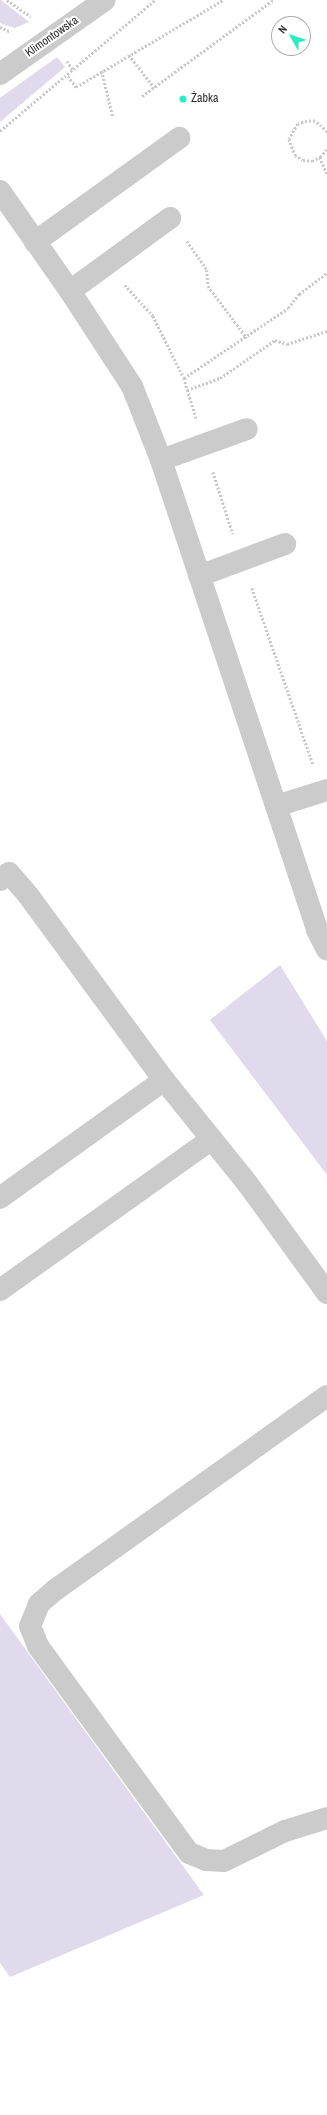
<!DOCTYPE html>
<html>
<head>
<meta charset="utf-8">
<style>
  body { margin:0 }
  #map { position:relative; width:327px; height:2115px; overflow:hidden; background:#fff; font-family:"Archivo Narrow",sans-serif }
  div>[style] { position:absolute }
  [style*='--x'] { left:calc(var(--x)*1px); top:calc(var(--y)*1px); width:calc(var(--w)*1px); rotate:calc(var(--a)*1deg) }
  .green>* { inset:0; background:#e0daec }
  .path>* { height:2.5px; margin-top:-1.25px; transform-origin:0; background:repeating-linear-gradient(90deg,#c8c8c8 0 2px,transparent 0 4px) }
  .minor>* { height:22px; margin:-11px; padding:0 11px; transform-origin:11px; border-radius:11px; background:#cbcbcb }
  .dots>* { width:11px; height:11px; translate:-50% -50%; box-sizing:border-box; border:2px solid #fff; border-radius:50% }
  span { translate:-50% -50%; white-space:nowrap; text-align:center; line-height:1.15; -webkit-text-stroke:4px #fff; paint-order:stroke }
  .street-label { font-size:12px; color:#2e2e2e }
  .poi-label { font-size:12px; color:#2e2e2e }
  .left { translate:0 -50%; text-align:left }
  .north { position:absolute; left:271px; top:16px; width:40px; height:40px; box-sizing:border-box; background:#fff; border:1px solid #ababab; border-radius:50%; rotate:309deg; font-size:11px; font-weight:700; line-height:16px; text-align:center; color:#2e2e2e }
  .north::after { content:''; display:block; margin:auto; width:14px; height:18px; background:#28edc2; clip-path:polygon(50% 0,100% 100%,50% 72%,0 100%) }
</style>
</head>
<body>
<div id="map">
  <div class="green">
    <div style="clip-path:polygon(0 0,1px 0,29px 22px,15px 28px,2px 24px,0 22px)"></div>
    <div style="clip-path:polygon(57px 57px,65px 67px,0 122px,0 98px)"></div>
    <div style="clip-path:polygon(280px 965px,327px 1041px,327px 1175px,210px 1020px)"></div>
    <div style="clip-path:polygon(0 1614px,204px 1895px,10px 1977px,0 1963px)"></div>
  </div>
  <div class="path">
    <div style="--x:7;--y:0;--w:29;--a:35"></div>
    <div style="--x:0;--y:27;--w:12;--a:24"></div>
    <div style="--x:129;--y:55;--w:41;--a:52"></div>
    <div style="--x:67;--y:61;--w:11;--a:56"></div>
    <div style="--x:102;--y:71;--w:47;--a:76.6"></div>
    <div style="--x:68;--y:76;--w:14;--a:54"></div>
    <div style="--x:76;--y:87;--w:171;--a:-30.6"></div>
    <div style="--x:142;--y:96;--w:162;--a:-36.2"></div>
    <div style="--x:0;--y:131;--w:203;--a:-40.2"></div>
    <div style="--x:327;--y:132;--w:16;--a:-137"></div>
    <div style="--x:315;--y:121;--w:8;--a:180"></div>
    <div style="--x:307;--y:121;--w:9;--a:162"></div>
    <div style="--x:298;--y:124;--w:17;--a:121"></div>
    <div style="--x:289;--y:139;--w:17;--a:69"></div>
    <div style="--x:295;--y:155;--w:9;--a:32"></div>
    <div style="--x:303;--y:160;--w:9;--a:6"></div>
    <div style="--x:312;--y:161;--w:9;--a:-27"></div>
    <div style="--x:320;--y:157;--w:11;--a:-49"></div>
    <div style="--x:320;--y:157;--w:18;--a:68"></div>
    <div style="--x:187;--y:241;--w:35;--a:55"></div>
    <div style="--x:207;--y:270;--w:16;--a:86"></div>
    <div style="--x:208;--y:286;--w:65;--a:53.1"></div>
    <div style="--x:125;--y:285;--w:42;--a:47.9"></div>
    <div style="--x:153;--y:316;--w:69;--a:63.4"></div>
    <div style="--x:184;--y:378;--w:125;--a:-33.9"></div>
    <div style="--x:288;--y:308;--w:18;--a:-52"></div>
    <div style="--x:299;--y:294;--w:35;--a:-37"></div>
    <div style="--x:184;--y:378;--w:42;--a:73.3"></div>
    <div style="--x:187;--y:390;--w:35;--a:-20"></div>
    <div style="--x:220;--y:378;--w:67;--a:-34.6"></div>
    <div style="--x:275;--y:340;--w:13;--a:18"></div>
    <div style="--x:287;--y:344;--w:42;--a:-18"></div>
    <div style="--x:213;--y:472;--w:65;--a:72.1"></div>
    <div style="--x:252;--y:588;--w:186;--a:70.9"></div>
  </div>
  <div class="minor">
    <div style="--x:0;--y:74;--w:128;--a:-35.2"></div>
    <div style="--x:0;--y:191;--w:122;--a:55"></div>
    <div style="--x:70;--y:291;--w:113;--a:56.9"></div>
    <div style="--x:132;--y:386;--w:79;--a:68.6"></div>
    <div style="--x:161;--y:460;--w:495;--a:71.6"></div>
    <div style="--x:317;--y:930;--w:22;--a:63"></div>
    <div style="--x:35;--y:242;--w:178;--a:-35.8"></div>
    <div style="--x:70;--y:291;--w:124;--a:-36.1"></div>
    <div style="--x:161;--y:460;--w:91;--a:-19.8"></div>
    <div style="--x:199;--y:576;--w:92;--a:-20.4"></div>
    <div style="--x:276;--y:806;--w:53;--a:-17.4"></div>
    <div style="--x:0;--y:880;--w:11;--a:-38"></div>
    <div style="--x:9;--y:873;--w:29;--a:49"></div>
    <div style="--x:28;--y:895;--w:230;--a:53.7"></div>
    <div style="--x:164;--y:1080;--w:202;--a:144.3"></div>
    <div style="--x:164;--y:1080;--w:132;--a:51.1"></div>
    <div style="--x:247;--y:1183;--w:136;--a:54"></div>
    <div style="--x:0;--y:1290;--w:258;--a:-35.5"></div>
    <div style="--x:327;--y:1396;--w:334;--a:144.5"></div>
    <div style="--x:55;--y:1590;--w:21;--a:139"></div>
    <div style="--x:39;--y:1604;--w:24;--a:112"></div>
    <div style="--x:30;--y:1626;--w:22;--a:68"></div>
    <div style="--x:38;--y:1646;--w:256;--a:53.9"></div>
    <div style="--x:189;--y:1853;--w:18;--a:22"></div>
    <div style="--x:206;--y:1860;--w:18;--a:3"></div>
    <div style="--x:224;--y:1861;--w:68;--a:-26.2"></div>
    <div style="--x:285;--y:1831;--w:44;--a:-17.2"></div>
  </div>
  <div class="dots">
    <div style="left:183px;top:99px;background:#28edc2"></div>
  </div>
  <div class="street-label">
    <span style="left:52px;top:37px;rotate:-35deg">Klimontowska</span>
  </div>
  <div class="poi-label">
    <span class="left" style="left:191px;top:99px">Żabka</span>
  </div>
  <div class="north">N</div>
</div>
</body>
</html>
